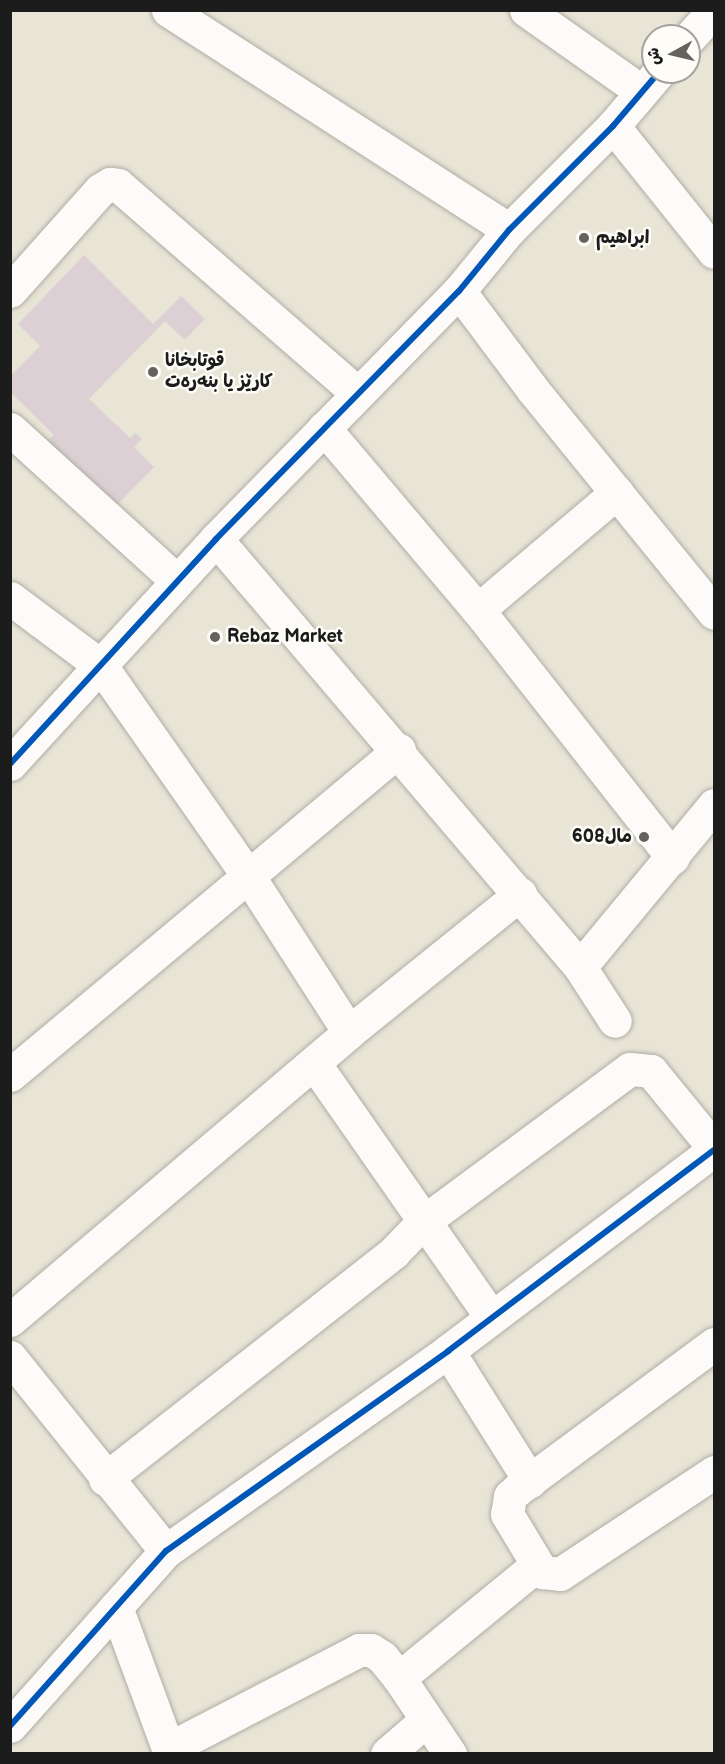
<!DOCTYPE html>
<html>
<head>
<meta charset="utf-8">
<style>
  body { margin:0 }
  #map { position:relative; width:725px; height:1764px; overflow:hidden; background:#e8e5d7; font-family:"Balsamiq Sans","Playpen Sans Arabic",sans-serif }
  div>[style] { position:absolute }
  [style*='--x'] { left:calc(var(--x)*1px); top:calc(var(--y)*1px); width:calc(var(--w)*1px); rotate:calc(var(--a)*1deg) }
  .building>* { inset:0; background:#dcd0d4 }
  .roads { filter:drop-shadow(0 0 2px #afada4) drop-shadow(0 0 2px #afada4) }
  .minor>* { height:33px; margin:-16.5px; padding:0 16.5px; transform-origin:16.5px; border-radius:16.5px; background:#fcfbf9 }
  .cycleway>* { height:6px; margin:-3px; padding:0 3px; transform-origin:3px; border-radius:3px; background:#0057b8 }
  .dots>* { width:16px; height:16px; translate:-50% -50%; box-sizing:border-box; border:3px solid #fdfcf7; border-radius:50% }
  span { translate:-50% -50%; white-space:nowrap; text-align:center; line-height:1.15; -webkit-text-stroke:5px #fdfcf7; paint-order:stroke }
  .poi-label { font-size:18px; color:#1c1c1c; font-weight:700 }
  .left { translate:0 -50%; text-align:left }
  .right { translate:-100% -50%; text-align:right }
  .frame { position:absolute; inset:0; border:12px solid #1c1c1c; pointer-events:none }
  .north { position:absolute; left:641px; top:24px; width:60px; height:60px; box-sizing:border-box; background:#fdfcf7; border:2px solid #a3a29f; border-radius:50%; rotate:262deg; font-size:16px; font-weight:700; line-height:24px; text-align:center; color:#1c1c1c }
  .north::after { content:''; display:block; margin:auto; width:21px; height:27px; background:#63625d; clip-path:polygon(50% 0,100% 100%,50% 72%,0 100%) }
</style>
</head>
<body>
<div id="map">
  <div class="building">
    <div style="clip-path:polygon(84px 255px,153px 324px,181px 296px,205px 319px,185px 340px,165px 321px,89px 399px,130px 438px,135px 433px,142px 439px,134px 447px,154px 467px,113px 509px,45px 443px,54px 435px,10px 392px,10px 376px,40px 346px,18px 324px)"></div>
  </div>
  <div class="roads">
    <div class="minor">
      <div style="--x:168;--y:10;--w:406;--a:32.8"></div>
      <div style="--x:526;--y:10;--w:141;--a:35.2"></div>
      <div style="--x:689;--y:38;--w:38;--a:-48"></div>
      <div style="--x:613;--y:126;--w:161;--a:51.3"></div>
      <div style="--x:10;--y:291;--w:135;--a:-48.3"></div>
      <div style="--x:100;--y:190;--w:12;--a:-31"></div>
      <div style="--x:110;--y:184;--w:8;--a:7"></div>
      <div style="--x:118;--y:185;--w:317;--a:41"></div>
      <div style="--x:459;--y:291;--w:124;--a:53.2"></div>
      <div style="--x:533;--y:390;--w:287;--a:50.9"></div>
      <div style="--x:324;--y:428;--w:238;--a:49.8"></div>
      <div style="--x:478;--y:610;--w:315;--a:51.8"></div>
      <div style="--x:10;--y:429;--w:226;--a:42.3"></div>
      <div style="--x:216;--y:539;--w:562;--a:49.62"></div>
      <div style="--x:580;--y:967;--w:64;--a:57.1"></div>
      <div style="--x:10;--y:598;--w:114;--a:36.8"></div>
      <div style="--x:101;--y:666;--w:258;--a:55"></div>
      <div style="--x:249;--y:877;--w:184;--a:57.2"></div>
      <div style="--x:478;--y:610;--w:182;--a:-40.3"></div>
      <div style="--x:10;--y:764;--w:305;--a:-47.5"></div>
      <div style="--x:216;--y:539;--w:347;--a:-45.6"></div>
      <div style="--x:459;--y:291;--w:79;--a:-50.7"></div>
      <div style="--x:509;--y:230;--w:147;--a:-45"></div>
      <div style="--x:613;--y:126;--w:71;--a:-49.6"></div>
      <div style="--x:580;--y:967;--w:210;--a:-50.4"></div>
      <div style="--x:314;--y:1063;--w:310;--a:55.1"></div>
      <div style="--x:10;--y:1075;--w:507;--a:-39.88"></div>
      <div style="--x:10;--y:1320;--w:445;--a:-40.3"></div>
      <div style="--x:349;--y:1032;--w:220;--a:-38.9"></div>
      <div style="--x:714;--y:1344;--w:245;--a:143.5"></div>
      <div style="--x:517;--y:1490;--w:9;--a:139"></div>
      <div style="--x:510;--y:1496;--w:18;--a:99"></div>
      <div style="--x:507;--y:1514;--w:68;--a:58.9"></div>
      <div style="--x:542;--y:1572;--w:18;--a:6"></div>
      <div style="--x:560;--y:1574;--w:185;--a:-33.5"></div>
      <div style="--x:448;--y:1351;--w:154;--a:57.8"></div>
      <div style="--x:10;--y:1357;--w:249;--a:51.2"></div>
      <div style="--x:105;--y:1479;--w:367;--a:-38.1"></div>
      <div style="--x:394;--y:1252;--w:42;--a:-46"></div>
      <div style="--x:423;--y:1222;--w:257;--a:-36.5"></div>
      <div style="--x:630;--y:1069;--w:21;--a:5"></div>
      <div style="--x:651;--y:1071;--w:99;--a:50.7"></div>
      <div style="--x:116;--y:1607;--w:157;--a:69.8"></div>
      <div style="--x:399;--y:1678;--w:178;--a:-39.3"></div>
      <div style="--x:10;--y:1726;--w:234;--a:-48.3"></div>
      <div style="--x:166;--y:1551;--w:346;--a:-35.3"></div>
      <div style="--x:448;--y:1351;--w:333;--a:-37.1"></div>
      <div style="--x:168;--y:1749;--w:215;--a:-27.4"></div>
      <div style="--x:359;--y:1650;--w:12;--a:0"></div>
      <div style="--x:371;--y:1650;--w:13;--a:32"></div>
      <div style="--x:382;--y:1657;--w:27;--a:51"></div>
      <div style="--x:399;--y:1678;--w:92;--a:56.1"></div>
      <div style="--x:387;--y:1754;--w:52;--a:-41.1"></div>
    </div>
  </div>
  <div class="cycleway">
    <div style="--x:10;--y:764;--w:305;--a:-47.5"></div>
    <div style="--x:216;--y:539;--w:347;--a:-45.6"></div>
    <div style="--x:459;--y:291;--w:79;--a:-50.7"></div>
    <div style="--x:509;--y:230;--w:147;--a:-45"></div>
    <div style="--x:613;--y:126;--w:71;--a:-49.6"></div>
    <div style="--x:10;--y:1726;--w:234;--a:-48.3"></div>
    <div style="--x:166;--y:1551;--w:346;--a:-35.3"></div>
    <div style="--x:448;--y:1351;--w:333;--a:-37.1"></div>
  </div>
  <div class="dots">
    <div style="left:584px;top:238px;background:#63625d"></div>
    <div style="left:153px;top:372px;background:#63625d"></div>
    <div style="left:215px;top:637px;background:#63625d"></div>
    <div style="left:644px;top:837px;background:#63625d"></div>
  </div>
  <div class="poi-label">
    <span class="left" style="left:596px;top:238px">ابراهيم</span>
    <span class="left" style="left:165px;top:372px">قوتابخانا<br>کارێز یا بنەرەت</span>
    <span class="left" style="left:227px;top:637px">Rebaz Market</span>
    <span class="right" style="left:632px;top:837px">مال608</span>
  </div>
  <div class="frame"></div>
  <div class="north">ش</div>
</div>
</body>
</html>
